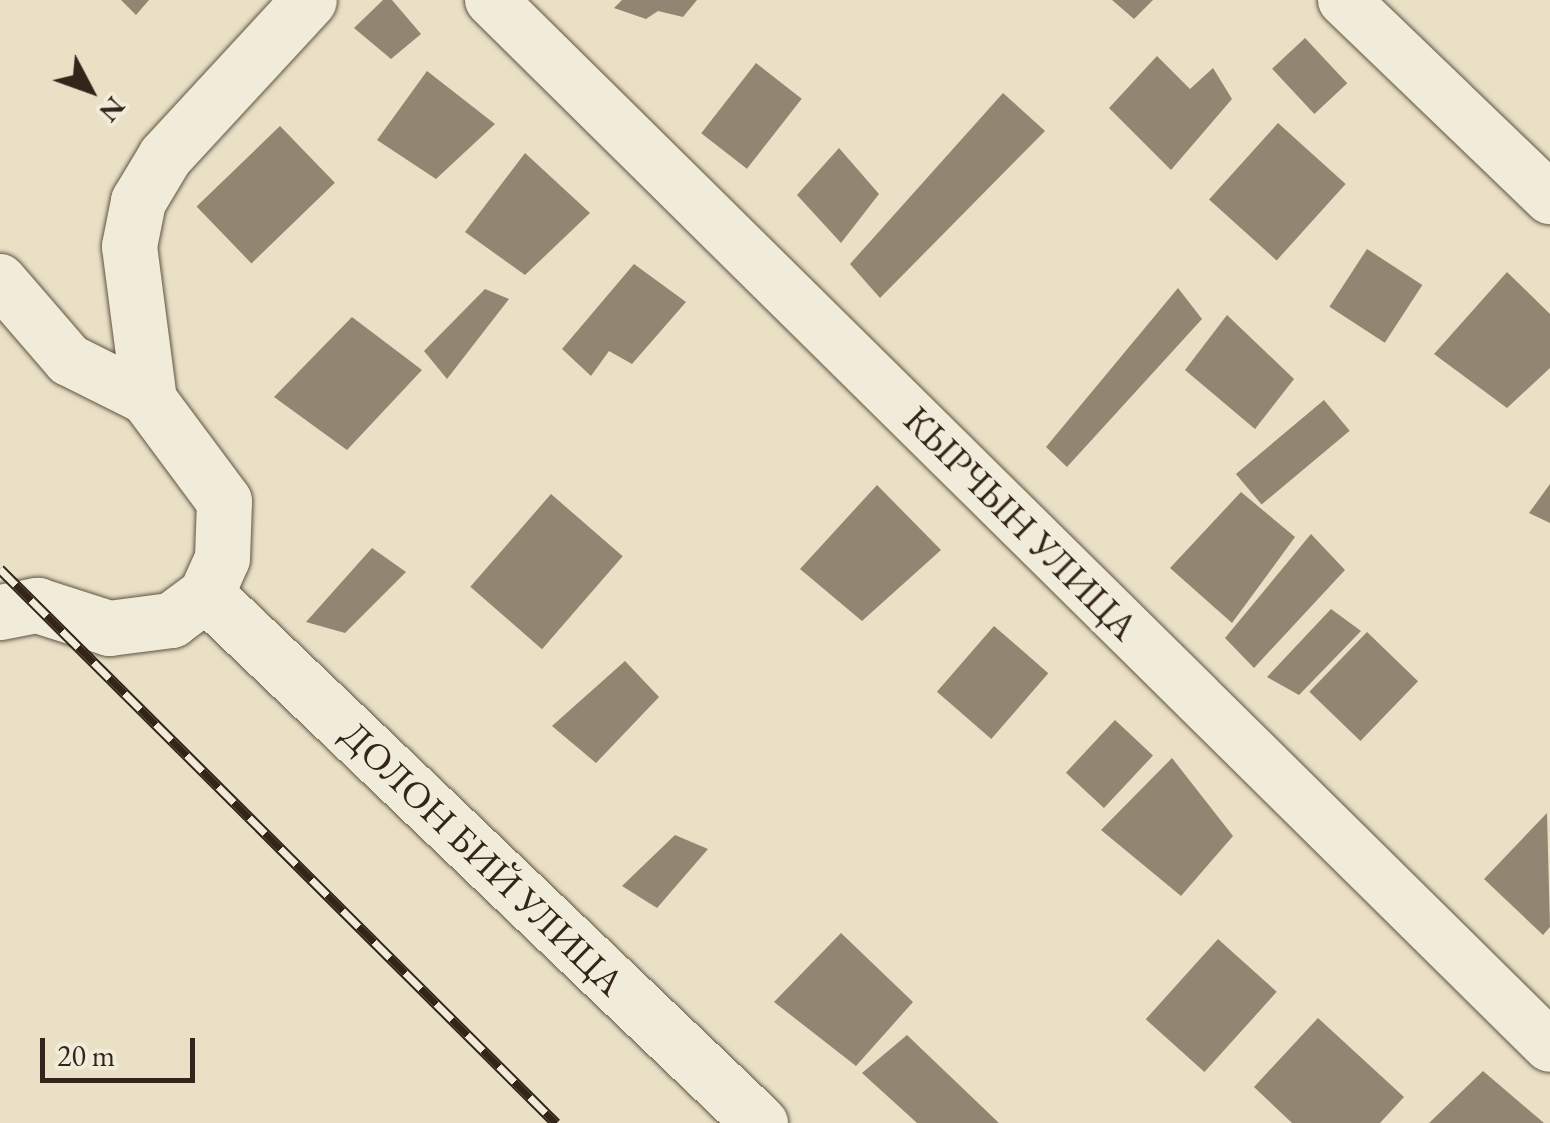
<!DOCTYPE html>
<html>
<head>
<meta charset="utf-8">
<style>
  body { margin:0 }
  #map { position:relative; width:1550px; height:1123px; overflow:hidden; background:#e9e0c5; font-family:"EB Garamond",serif }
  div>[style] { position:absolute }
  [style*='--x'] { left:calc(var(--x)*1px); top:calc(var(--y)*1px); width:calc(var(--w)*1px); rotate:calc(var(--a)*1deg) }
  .building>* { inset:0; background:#928672; transform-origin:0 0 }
  .roads { filter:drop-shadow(0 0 2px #605444) drop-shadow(0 0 2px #605444) }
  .minor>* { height:52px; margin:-26px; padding:0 26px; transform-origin:26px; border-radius:26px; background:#f1ebd9 }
  .tertiary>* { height:55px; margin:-27.5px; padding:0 27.5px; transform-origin:27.5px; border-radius:27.5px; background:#f1ebd9 }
  .rail>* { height:11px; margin-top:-5.5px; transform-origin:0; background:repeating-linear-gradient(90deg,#f1ebd9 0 22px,#332519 0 44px); box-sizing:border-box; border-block:2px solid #332519 }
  span { translate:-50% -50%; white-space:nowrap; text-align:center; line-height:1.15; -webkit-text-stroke:9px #f1ebd9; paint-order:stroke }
  .street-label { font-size:38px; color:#332519 }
  .north { position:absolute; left:40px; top:40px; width:100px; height:100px; -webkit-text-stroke:8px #f1ebd9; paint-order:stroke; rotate:131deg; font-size:28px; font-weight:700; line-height:40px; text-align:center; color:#332519 }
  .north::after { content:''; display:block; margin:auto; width:35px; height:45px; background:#332519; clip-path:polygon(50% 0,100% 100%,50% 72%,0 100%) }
  .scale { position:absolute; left:40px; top:1038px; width:155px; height:45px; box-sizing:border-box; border:5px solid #332519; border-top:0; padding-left:12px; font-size:30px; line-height:35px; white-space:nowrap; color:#332519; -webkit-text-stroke:8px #f1ebd9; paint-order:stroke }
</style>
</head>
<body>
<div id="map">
  <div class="building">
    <div style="clip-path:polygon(121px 0,149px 0,136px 15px)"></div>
    <div style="clip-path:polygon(383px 0,392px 0,421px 34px,391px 59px,354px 28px)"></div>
    <div style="clip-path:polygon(622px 0,697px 0,683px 17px,658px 11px,646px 19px,614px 8px)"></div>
    <div style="clip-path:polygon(1112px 0,1153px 0,1134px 19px)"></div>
    <div style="left:1305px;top:38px;width:62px;height:45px;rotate:47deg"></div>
    <div style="clip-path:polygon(1157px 56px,1190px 89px,1213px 68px,1232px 99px,1171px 170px,1109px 108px)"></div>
    <div style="left:756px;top:63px;width:58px;height:89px;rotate:38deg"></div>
    <div style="clip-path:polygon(427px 71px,495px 124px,436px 179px,377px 140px)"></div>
    <div style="clip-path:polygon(1003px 93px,1045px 131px,880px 298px,850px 264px)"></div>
    <div style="left:1278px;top:123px;width:91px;height:103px;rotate:42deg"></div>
    <div style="left:280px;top:126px;width:79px;height:116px;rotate:46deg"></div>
    <div style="clip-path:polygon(839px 148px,879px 194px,841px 243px,797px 195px)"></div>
    <div style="clip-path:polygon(525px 153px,590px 213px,525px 275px,465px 232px)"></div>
    <div style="left:1367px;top:249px;width:66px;height:69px;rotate:33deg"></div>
    <div style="clip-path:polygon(634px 264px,686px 302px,632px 364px,609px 351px,591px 376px,562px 349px)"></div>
    <div style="clip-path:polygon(1507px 272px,1550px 314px,1550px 368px,1507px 408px,1434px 354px)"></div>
    <div style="clip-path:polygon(1178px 288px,1202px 319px,1067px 467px,1046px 447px)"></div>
    <div style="clip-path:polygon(485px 289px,509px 299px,447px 379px,424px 351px)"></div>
    <div style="clip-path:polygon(1227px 315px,1294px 379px,1255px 429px,1185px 370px)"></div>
    <div style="clip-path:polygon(352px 317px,422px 370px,347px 450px,274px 397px)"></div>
    <div style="left:1324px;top:400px;width:40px;height:115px;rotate:50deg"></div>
    <div style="clip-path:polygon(1550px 484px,1550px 523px,1529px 513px)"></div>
    <div style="clip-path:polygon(877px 485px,941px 550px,862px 621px,800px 569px)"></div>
    <div style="clip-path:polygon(1241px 492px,1295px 537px,1232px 623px,1170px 568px)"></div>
    <div style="left:551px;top:494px;width:95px;height:123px;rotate:41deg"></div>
    <div style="clip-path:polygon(1311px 534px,1345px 570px,1254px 668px,1225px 638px)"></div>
    <div style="clip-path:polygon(372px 548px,406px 572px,345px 633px,306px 622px)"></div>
    <div style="clip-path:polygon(1331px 609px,1361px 631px,1299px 695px,1267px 677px)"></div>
    <div style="left:994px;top:626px;width:72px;height:87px;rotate:41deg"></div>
    <div style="left:1367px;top:632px;width:71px;height:83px;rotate:44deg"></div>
    <div style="clip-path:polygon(625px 661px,659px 697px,596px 763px,552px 726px)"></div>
    <div style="left:1115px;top:720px;width:52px;height:72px;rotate:43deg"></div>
    <div style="clip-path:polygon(1172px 758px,1233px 836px,1181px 896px,1101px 830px)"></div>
    <div style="clip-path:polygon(1547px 813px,1550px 927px,1543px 935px,1484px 879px)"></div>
    <div style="clip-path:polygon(675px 835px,708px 849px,657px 908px,622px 886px)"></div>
    <div style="clip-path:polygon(841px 933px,913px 1002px,856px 1066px,774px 1002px)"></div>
    <div style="left:1218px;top:939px;width:79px;height:108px;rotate:42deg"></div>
    <div style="clip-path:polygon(1318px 1018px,1404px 1097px,1380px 1123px,1292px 1123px,1254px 1087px)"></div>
    <div style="clip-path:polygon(907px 1035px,999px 1123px,917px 1123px,862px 1073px)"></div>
    <div style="clip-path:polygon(1483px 1071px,1544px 1123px,1429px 1123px)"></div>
  </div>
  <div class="roads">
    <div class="minor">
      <div style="--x:491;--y:0;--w:1488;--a:44.65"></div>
      <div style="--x:1344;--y:0;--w:286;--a:43.9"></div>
      <div style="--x:0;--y:280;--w:106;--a:49.2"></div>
      <div style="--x:69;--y:360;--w:89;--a:26.6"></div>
    </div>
    <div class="tertiary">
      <div style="--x:206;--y:594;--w:766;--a:43.68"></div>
      <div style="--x:0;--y:612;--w:38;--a:-11"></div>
      <div style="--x:37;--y:605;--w:76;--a:17.7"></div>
      <div style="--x:109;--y:628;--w:63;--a:-7.4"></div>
      <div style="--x:171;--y:620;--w:44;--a:-36.6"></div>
      <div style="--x:206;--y:594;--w:39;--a:-66"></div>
      <div style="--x:222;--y:558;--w:57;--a:-88"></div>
      <div style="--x:224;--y:501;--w:126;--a:-126.6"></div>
      <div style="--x:149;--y:400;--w:155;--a:-97.4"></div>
      <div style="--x:129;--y:246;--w:46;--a:-78.7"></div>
      <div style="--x:138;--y:201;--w:52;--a:-59"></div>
      <div style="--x:165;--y:156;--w:212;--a:-47.3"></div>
    </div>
  </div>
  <div class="rail">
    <div style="--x:0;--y:569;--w:785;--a:44.9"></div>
  </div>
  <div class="street-label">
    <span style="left:1021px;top:523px;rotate:45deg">КЫРЧЫН УЛИЦА</span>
    <span style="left:483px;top:858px;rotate:44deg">ДОЛОН БИЙ УЛИЦА</span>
  </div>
  <div class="north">N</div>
  <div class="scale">20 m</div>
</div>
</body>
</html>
